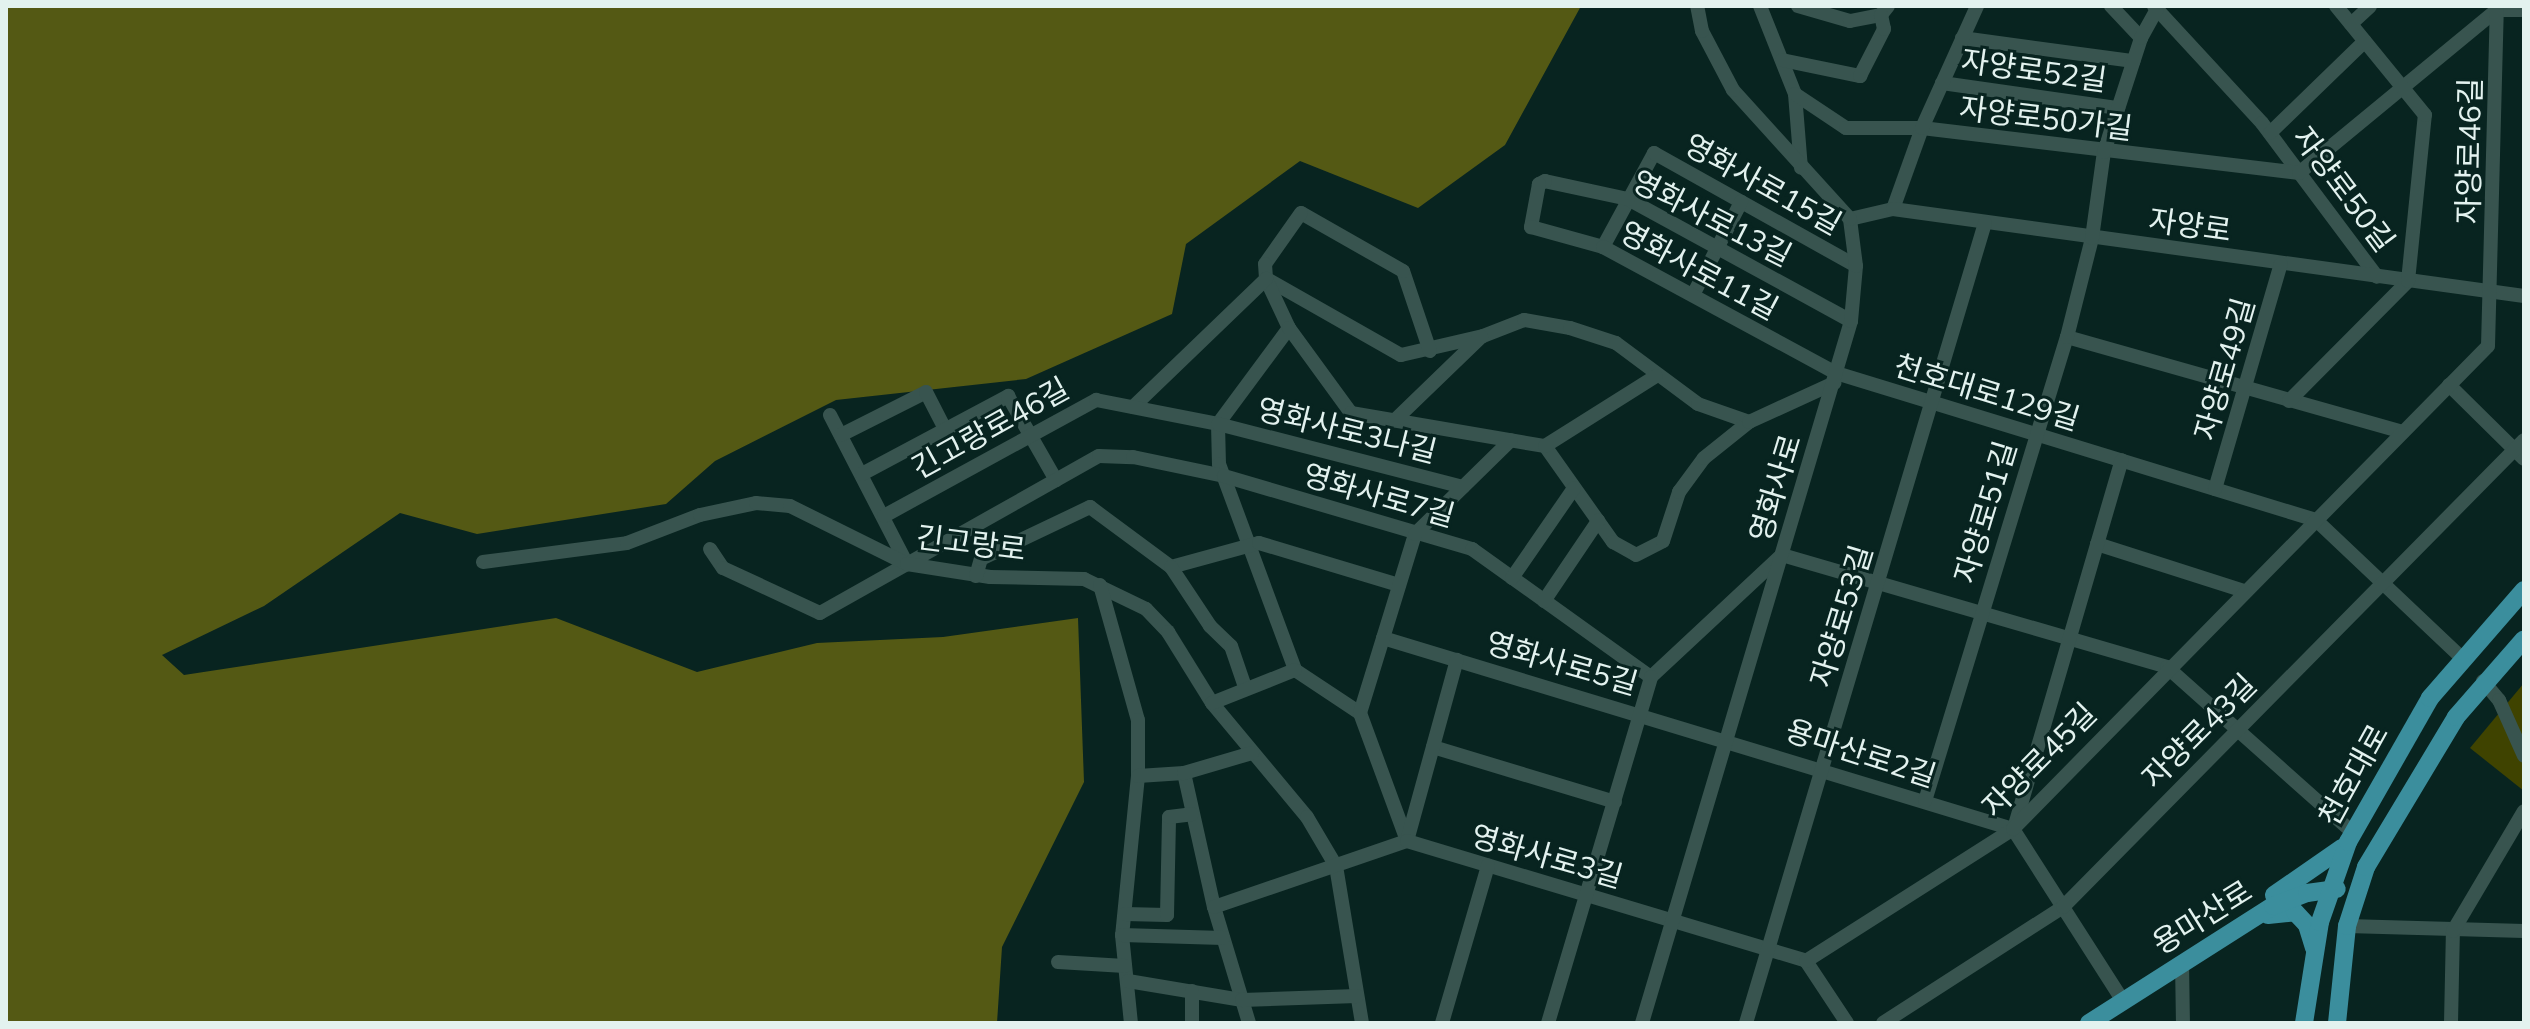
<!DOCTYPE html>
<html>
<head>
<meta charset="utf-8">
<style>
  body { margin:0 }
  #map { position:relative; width:2530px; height:1029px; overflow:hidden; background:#082420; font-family:Mulish,"Noto Sans KR",sans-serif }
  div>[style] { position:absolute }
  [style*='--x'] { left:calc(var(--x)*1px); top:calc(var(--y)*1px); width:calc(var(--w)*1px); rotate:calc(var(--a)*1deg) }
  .green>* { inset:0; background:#3f4300 }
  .forest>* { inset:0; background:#545914 }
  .minor>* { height:14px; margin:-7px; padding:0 7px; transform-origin:7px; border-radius:7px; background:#38544f }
  .major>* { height:18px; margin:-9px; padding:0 9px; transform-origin:9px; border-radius:9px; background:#3b8e9d }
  span { translate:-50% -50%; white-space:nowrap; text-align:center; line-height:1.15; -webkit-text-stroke:6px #082420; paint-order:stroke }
  .street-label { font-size:30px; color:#e3f2ef }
  .frame { position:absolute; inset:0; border:8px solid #e3f2ef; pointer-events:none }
</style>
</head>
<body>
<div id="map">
  <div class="green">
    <div style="clip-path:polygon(2524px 683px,2524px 791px,2470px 748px)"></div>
  </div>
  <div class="forest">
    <div style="clip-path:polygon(6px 6px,1581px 6px,1505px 145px,1418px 208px,1300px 161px,1186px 244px,1172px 314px,1026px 379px,836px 400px,715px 461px,666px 504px,477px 534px,400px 513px,264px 606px,162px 655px,184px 675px,556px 618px,697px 672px,817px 643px,943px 637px,1078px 618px,1084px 782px,1002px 947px,997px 1023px,6px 1023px)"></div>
  </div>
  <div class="minor">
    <div style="--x:1760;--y:6;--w:95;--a:68.3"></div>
    <div style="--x:1795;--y:94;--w:74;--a:85.4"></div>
    <div style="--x:1798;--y:6;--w:54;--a:16.1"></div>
    <div style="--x:1850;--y:21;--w:32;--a:-11"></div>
    <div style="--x:1881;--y:15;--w:11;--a:-52"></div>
    <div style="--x:2111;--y:6;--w:44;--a:46.8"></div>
    <div style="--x:2154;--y:6;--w:159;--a:47.3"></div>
    <div style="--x:2262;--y:123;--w:192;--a:53.2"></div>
    <div style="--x:2351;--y:24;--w:26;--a:-43"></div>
    <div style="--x:1962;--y:38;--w:173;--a:7.7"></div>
    <div style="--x:1782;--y:60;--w:80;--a:11.6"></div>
    <div style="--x:1860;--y:76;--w:53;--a:-62.9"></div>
    <div style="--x:1884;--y:29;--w:14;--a:-102"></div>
    <div style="--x:1942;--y:83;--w:178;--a:8.1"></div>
    <div style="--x:1795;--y:94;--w:61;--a:33.7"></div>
    <div style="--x:1846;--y:128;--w:76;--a:0"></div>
    <div style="--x:1922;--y:128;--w:380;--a:6.8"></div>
    <div style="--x:2299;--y:173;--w:256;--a:-39.5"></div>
    <div style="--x:2497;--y:10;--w:27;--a:0"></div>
    <div style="--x:2270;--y:133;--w:132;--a:-44.1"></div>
    <div style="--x:1893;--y:209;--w:86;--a:-70.3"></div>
    <div style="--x:1922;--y:128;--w:134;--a:-65.7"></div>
    <div style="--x:1850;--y:219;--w:44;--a:-13.1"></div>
    <div style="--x:1893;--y:209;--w:637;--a:7.85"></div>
    <div style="--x:1603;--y:247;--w:107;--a:-61.5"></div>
    <div style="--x:1654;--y:153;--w:231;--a:29.2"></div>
    <div style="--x:1267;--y:279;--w:154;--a:29.6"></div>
    <div style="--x:1401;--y:355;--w:84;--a:-13"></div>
    <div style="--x:1483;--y:336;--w:44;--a:-21.3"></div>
    <div style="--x:1524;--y:320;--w:47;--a:9.9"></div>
    <div style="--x:1570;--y:328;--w:48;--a:18.1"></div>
    <div style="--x:1616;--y:343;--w:102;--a:36.6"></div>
    <div style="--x:1698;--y:404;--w:54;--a:19.4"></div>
    <div style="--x:1693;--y:295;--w:105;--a:-62.7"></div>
    <div style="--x:1851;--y:321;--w:254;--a:-151.3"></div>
    <div style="--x:1628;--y:199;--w:85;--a:-167.8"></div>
    <div style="--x:1545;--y:181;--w:7;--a:153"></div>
    <div style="--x:1539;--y:184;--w:44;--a:100.5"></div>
    <div style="--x:1531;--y:227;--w:75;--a:15.5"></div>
    <div style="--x:1603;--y:247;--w:265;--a:28.4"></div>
    <div style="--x:1836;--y:373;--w:502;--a:17.03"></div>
    <div style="--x:2316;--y:520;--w:199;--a:43.4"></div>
    <div style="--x:1289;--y:328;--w:119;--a:126.5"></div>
    <div style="--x:1218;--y:424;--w:40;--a:88.6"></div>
    <div style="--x:1219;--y:464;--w:220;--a:69.7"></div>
    <div style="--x:1295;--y:670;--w:78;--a:33.5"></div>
    <div style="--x:1360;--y:713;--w:136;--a:69.8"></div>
    <div style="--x:2067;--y:337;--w:349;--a:15.8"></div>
    <div style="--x:1430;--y:351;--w:84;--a:-108.6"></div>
    <div style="--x:1403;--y:271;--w:117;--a:-150.4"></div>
    <div style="--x:1301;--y:213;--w:62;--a:125.2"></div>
    <div style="--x:1265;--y:264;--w:15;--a:86"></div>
    <div style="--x:1266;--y:279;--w:54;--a:64.9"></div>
    <div style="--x:1289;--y:328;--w:105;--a:53.9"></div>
    <div style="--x:1351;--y:413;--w:197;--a:9.7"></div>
    <div style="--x:1545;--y:446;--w:118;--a:54.7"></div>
    <div style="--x:1613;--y:542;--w:26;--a:29"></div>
    <div style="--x:1636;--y:555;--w:30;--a:-27"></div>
    <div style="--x:1663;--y:541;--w:52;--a:-71.9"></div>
    <div style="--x:1679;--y:492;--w:42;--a:-53.7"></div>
    <div style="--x:1704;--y:458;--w:58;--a:-38.7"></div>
    <div style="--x:1749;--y:422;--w:94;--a:-24.6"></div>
    <div style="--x:2449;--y:385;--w:105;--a:44.6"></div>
    <div style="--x:2289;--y:401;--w:169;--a:-45.2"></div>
    <div style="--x:2408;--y:281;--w:167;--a:-84.2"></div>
    <div style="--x:2425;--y:115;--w:141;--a:-129.2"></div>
    <div style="--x:1133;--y:407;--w:185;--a:-43.9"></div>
    <div style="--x:830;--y:415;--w:168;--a:62.7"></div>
    <div style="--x:1395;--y:420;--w:120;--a:-44"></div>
    <div style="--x:841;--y:435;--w:95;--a:-26.8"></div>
    <div style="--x:926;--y:392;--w:42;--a:62.8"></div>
    <div style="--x:1545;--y:446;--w:131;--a:-32.2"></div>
    <div style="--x:862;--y:474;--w:166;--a:-28.1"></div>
    <div style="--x:1008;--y:396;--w:97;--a:60.3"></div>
    <div style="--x:2215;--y:489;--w:234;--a:-73.7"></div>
    <div style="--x:884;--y:516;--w:242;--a:-28.7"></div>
    <div style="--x:1096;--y:400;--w:124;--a:11.1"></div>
    <div style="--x:1218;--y:424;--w:253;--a:14.4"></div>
    <div style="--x:2097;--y:544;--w:154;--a:17.7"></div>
    <div style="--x:710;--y:549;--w:23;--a:56"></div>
    <div style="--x:723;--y:568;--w:107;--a:24.9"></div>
    <div style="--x:820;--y:613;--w:320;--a:-29.4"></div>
    <div style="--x:1099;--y:456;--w:34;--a:2"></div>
    <div style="--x:1133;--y:457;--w:93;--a:11.8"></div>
    <div style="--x:1224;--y:476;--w:259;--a:16.4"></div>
    <div style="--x:1472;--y:549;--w:220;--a:35.6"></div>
    <div style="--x:483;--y:562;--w:145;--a:-7.5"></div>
    <div style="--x:627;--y:543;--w:78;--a:-21"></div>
    <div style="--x:700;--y:515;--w:57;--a:-12.1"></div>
    <div style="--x:756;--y:503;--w:34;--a:5"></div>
    <div style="--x:790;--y:506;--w:131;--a:26.4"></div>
    <div style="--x:907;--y:564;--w:84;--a:8.9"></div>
    <div style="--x:990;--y:577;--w:94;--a:1.2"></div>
    <div style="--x:1084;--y:579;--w:69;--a:25.8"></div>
    <div style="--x:1146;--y:609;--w:32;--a:46"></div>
    <div style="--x:1168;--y:632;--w:84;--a:58.2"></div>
    <div style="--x:1212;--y:703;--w:148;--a:50.2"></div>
    <div style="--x:1307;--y:817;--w:57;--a:59.4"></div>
    <div style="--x:1336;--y:866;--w:159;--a:80.6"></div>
    <div style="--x:1171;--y:567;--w:91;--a:-15.3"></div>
    <div style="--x:1259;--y:543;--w:146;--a:16.7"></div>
    <div style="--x:976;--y:576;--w:18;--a:-74"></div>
    <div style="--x:981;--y:559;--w:121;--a:-25.5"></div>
    <div style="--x:1090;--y:507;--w:101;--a:36.5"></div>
    <div style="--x:1171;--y:567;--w:71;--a:56.5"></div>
    <div style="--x:1210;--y:626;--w:29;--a:44"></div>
    <div style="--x:1231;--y:646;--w:43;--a:71.1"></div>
    <div style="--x:1512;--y:578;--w:109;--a:-55.4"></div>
    <div style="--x:1100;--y:585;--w:140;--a:74.3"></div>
    <div style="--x:1138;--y:720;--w:56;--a:90"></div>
    <div style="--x:1138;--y:776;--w:160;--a:95.7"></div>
    <div style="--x:1122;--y:935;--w:88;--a:84.2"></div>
    <div style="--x:1544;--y:601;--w:97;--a:-56"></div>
    <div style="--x:1383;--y:638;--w:658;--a:16.87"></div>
    <div style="--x:2013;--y:829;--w:204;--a:57.4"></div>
    <div style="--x:1651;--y:677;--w:179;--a:-43"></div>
    <div style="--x:1782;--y:555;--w:401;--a:16.2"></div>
    <div style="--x:2167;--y:667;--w:249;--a:41.7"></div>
    <div style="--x:2483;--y:681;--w:25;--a:50"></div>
    <div style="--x:2499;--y:700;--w:61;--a:65.9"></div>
    <div style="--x:1212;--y:703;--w:89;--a:-21.7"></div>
    <div style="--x:1360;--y:713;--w:187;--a:-72.9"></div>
    <div style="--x:1415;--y:534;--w:134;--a:-44.4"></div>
    <div style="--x:1433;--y:747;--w:190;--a:16.8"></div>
    <div style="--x:1184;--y:773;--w:137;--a:77.4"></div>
    <div style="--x:1214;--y:907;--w:121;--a:73.2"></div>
    <div style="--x:1138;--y:776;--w:46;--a:-3.7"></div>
    <div style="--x:1184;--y:773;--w:71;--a:-16.4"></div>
    <div style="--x:1925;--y:801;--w:485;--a:-73"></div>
    <div style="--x:2067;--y:337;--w:102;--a:-75.8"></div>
    <div style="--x:2092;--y:238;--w:87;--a:-82.1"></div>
    <div style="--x:2104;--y:152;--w:120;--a:-72"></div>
    <div style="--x:2141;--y:38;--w:33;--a:-61"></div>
    <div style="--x:2015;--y:825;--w:380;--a:-73.7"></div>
    <div style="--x:1407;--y:841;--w:188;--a:-74.6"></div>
    <div style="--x:1214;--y:907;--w:204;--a:-18.9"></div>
    <div style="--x:1407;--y:841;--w:417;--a:16.7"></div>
    <div style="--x:1806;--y:961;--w:74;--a:56.5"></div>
    <div style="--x:1125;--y:914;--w:42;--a:1.4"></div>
    <div style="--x:1167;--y:915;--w:98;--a:-88.8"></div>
    <div style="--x:1169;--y:817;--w:23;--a:-7"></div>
    <div style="--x:2347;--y:926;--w:177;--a:1.6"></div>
    <div style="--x:1122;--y:935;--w:101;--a:1.7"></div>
    <div style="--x:1806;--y:961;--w:246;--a:-32.5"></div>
    <div style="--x:2013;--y:829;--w:677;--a:-45.48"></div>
    <div style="--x:2488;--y:346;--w:336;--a:-88.5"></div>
    <div style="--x:1058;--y:962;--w:67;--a:3.4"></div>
    <div style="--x:2182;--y:962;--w:61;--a:89.1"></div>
    <div style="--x:1128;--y:981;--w:116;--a:9.5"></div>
    <div style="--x:1242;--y:1000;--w:115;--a:-2"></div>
    <div style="--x:1192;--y:1023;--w:32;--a:-90"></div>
    <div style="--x:1442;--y:1023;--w:164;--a:-73.7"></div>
    <div style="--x:1548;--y:1023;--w:361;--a:-73.4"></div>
    <div style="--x:1642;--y:1023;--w:732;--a:-73.42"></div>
    <div style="--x:1851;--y:321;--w:55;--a:-84.8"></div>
    <div style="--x:1856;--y:266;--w:47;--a:-97.3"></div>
    <div style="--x:1850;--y:219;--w:174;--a:-132.2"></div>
    <div style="--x:1733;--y:90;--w:67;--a:-117.7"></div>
    <div style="--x:1702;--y:31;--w:25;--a:-101"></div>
    <div style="--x:1746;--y:1023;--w:835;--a:-73.37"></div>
    <div style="--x:1883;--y:1023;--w:214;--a:-32.8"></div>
    <div style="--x:2063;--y:907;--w:656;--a:-45.37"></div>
    <div style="--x:2451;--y:1023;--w:92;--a:-88.8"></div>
    <div style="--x:2453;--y:931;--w:139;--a:-59.4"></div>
  </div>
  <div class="major">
    <div style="--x:2274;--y:895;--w:83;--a:-34.7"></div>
    <div style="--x:2268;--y:915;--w:27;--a:-6"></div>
    <div style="--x:2295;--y:912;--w:18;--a:47"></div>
    <div style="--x:2307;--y:925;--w:24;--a:73"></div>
    <div style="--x:2089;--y:1023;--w:218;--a:-32.5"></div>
    <div style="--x:2273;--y:906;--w:36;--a:-21"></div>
    <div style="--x:2307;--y:893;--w:30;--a:-8"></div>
    <div style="--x:2304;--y:1023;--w:102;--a:-81"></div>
    <div style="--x:2320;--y:922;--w:85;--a:-70.7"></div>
    <div style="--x:2348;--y:842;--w:166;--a:-60.3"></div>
    <div style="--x:2430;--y:698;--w:143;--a:-49"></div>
    <div style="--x:2337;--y:1023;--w:98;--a:-84.1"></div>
    <div style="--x:2347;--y:926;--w:62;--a:-72.1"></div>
    <div style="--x:2366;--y:867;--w:175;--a:-59"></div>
    <div style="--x:2456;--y:717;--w:103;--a:-48.9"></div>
  </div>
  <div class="street-label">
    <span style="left:2034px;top:70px;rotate:8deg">자양로52길</span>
    <span style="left:2046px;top:118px;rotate:7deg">자양로50가길</span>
    <span style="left:2469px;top:151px;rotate:-89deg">자양로46길</span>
    <span style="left:1763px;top:184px;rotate:29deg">영화사로15길</span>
    <span style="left:2344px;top:189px;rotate:53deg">자양로50길</span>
    <span style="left:1712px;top:218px;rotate:27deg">영화사로13길</span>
    <span style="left:2190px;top:225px;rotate:8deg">자양로</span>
    <span style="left:1699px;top:270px;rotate:28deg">영화사로11길</span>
    <span style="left:2224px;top:369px;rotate:-74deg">자양로49길</span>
    <span style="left:1987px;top:392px;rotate:17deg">천호대로129길</span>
    <span style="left:990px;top:428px;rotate:-29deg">긴고랑로46길</span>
    <span style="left:1347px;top:430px;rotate:14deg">영화사로3나길</span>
    <span style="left:1775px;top:488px;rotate:-73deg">영화사로</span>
    <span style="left:1379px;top:495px;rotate:16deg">영화사로7길</span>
    <span style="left:1985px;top:512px;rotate:-73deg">자양로51길</span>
    <span style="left:971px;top:543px;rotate:7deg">긴고랑로</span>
    <span style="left:1841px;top:616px;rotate:-73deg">자양로53길</span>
    <span style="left:1562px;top:663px;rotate:16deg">영화사로5길</span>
    <span style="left:2199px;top:731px;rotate:-45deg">자양로43길</span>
    <span style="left:1861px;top:753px;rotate:18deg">용마산로2길</span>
    <span style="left:2039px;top:760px;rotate:-45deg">자양로45길</span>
    <span style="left:2353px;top:775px;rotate:-61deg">천호대로</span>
    <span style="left:1547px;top:856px;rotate:16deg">영화사로3길</span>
    <span style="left:2202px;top:917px;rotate:-32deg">용마산로</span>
  </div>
  <div class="frame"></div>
</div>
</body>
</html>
